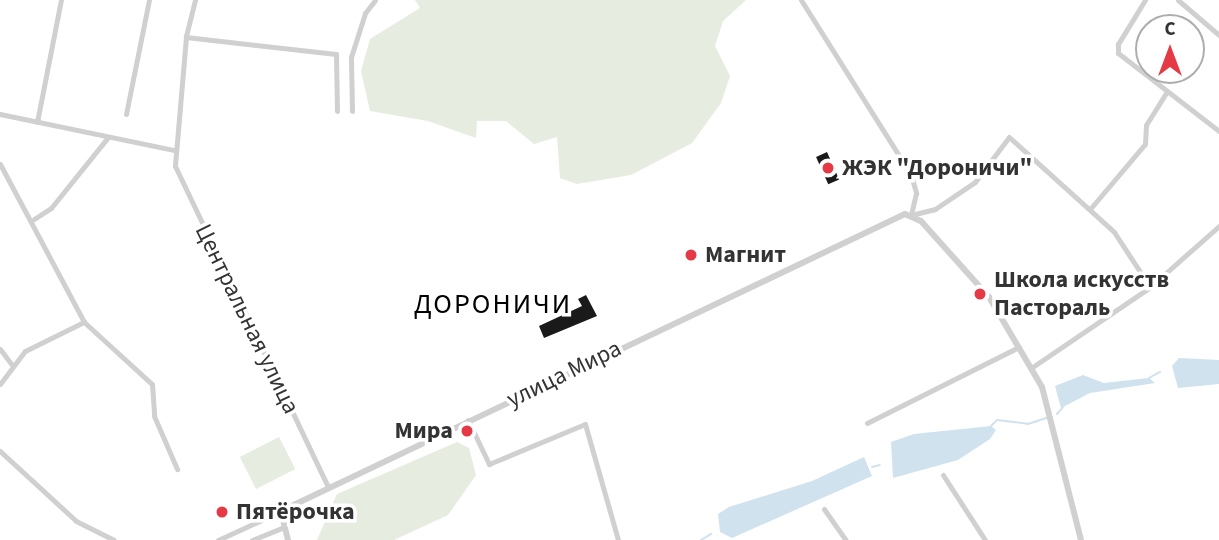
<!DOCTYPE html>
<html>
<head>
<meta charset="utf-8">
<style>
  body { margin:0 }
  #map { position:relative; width:1219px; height:540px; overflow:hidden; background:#fff; font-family:"Source Sans 3",sans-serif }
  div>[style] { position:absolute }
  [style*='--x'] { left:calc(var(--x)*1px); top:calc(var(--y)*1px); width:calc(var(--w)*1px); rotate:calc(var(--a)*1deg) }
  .green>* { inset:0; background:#e6ecdf; transform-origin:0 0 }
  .water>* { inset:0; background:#cfe2ee }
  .stream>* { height:2px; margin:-1px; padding:0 1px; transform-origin:1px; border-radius:1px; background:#cfe2ee }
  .building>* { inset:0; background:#1a1a1a; transform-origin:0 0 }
  .minor>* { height:5px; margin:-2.5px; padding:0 2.5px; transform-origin:2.5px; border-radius:2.5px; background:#d0d0d0 }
  .tertiary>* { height:6px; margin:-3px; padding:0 3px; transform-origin:3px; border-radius:3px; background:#d0d0d0 }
  .dots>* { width:19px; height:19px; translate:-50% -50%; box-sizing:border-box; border:4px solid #fff; border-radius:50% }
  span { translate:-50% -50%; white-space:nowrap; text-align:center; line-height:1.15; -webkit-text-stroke:7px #fff; paint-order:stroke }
  .poi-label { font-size:24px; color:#333; font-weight:700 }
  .left { translate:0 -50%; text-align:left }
  .right { translate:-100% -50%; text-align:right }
  .street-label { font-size:24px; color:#333 }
  .quarter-label { font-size:28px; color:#000; letter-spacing:2px }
  .north { position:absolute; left:1135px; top:14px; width:70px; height:70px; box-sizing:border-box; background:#fff; border:2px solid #adadad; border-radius:50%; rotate:0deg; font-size:19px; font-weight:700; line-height:28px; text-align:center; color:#333 }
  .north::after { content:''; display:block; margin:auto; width:24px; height:32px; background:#e63946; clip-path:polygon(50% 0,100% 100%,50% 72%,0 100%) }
</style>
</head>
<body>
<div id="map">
  <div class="green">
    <div style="clip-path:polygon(415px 0,746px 0,723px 21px,715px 46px,730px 76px,721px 103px,692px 143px,631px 175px,577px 184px,560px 178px,557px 137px,534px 144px,506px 121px,477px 121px,476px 138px,428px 121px,370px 111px,361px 71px,370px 39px,420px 8px)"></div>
    <div style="left:279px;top:437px;width:36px;height:44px;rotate:63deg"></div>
    <div style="clip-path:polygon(457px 442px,469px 448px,476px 475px,448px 515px,394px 540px,317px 540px,337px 494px)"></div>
  </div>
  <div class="water">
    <div style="clip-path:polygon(1179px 358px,1219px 360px,1219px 384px,1178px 388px,1172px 366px)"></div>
    <div style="clip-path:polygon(1083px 375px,1104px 383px,1149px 378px,1155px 383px,1090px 393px,1061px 408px,1055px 386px)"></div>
    <div style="clip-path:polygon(991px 426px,996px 430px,990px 439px,958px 460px,893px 478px,891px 442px,914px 434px)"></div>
    <div style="clip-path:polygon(864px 457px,872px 476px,732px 538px,720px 532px,718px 514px,729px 507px,812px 481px)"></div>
  </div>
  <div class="stream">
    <div style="--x:1149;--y:378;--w:13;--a:-29"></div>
    <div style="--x:1057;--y:414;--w:9;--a:-49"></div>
    <div style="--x:991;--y:426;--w:8;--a:-45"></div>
    <div style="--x:997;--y:420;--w:31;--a:7"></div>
    <div style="--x:1028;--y:424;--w:20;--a:-18"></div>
    <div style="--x:872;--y:467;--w:8;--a:-14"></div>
    <div style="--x:701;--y:540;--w:12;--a:-31"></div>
  </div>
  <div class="building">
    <div style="left:827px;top:152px;width:30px;height:12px;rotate:66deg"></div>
    <div style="clip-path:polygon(586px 295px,597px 316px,544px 338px,539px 326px,582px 306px,578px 299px)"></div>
  </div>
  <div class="minor">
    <div style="--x:195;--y:0;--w:38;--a:104"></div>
    <div style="--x:186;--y:37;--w:129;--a:94.9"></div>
    <div style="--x:175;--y:166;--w:356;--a:64.5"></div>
    <div style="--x:801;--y:0;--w:207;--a:57.8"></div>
    <div style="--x:911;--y:175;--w:19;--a:74"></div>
    <div style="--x:916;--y:193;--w:23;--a:103"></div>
    <div style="--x:911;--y:215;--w:25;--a:-14"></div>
    <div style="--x:935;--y:209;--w:48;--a:-34"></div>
    <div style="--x:975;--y:182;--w:56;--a:-52.9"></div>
    <div style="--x:1009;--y:137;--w:142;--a:42.1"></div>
    <div style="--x:1114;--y:232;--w:66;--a:56.8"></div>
    <div style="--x:1145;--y:0;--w:52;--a:121.5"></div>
    <div style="--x:1118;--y:44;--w:9;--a:90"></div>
    <div style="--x:1118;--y:53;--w:128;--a:37.7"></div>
    <div style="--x:1178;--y:0;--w:54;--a:40.5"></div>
    <div style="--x:186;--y:37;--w:151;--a:6.5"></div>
    <div style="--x:336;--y:54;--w:57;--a:89"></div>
    <div style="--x:352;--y:111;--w:54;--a:-91.1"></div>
    <div style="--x:351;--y:57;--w:46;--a:-72.3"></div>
    <div style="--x:365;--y:13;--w:16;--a:-52"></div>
    <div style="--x:0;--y:114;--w:178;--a:11.7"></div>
    <div style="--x:126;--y:114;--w:116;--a:-78.6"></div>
    <div style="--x:37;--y:122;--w:124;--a:-78.9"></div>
    <div style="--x:0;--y:164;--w:179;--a:62"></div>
    <div style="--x:84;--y:322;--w:92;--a:42.4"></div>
    <div style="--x:152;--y:384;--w:32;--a:86"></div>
    <div style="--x:154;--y:416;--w:58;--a:66.5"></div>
    <div style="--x:1090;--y:209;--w:85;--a:-49.8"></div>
    <div style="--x:1145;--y:144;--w:19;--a:-87"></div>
    <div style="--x:1146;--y:125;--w:38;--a:-58"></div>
    <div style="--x:34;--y:219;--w:20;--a:-33"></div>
    <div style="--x:51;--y:208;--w:91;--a:-51.2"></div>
    <div style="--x:0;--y:349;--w:20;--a:53"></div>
    <div style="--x:1031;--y:368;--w:144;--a:-34.2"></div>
    <div style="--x:1150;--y:287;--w:92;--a:-41.5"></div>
    <div style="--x:0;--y:384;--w:41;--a:-52.9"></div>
    <div style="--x:25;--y:351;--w:66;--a:-26.2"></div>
    <div style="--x:468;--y:420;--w:49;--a:64.5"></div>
    <div style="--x:489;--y:464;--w:104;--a:-22.6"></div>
    <div style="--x:585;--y:424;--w:121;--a:74.1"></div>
    <div style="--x:867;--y:423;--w:170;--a:-26.6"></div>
    <div style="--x:0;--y:451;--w:103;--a:42.6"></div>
    <div style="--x:76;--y:521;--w:42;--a:26.6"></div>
    <div style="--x:943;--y:475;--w:77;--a:57.1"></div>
    <div style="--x:824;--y:509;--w:38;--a:55"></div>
    <div style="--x:218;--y:540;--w:69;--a:-24.7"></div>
    <div style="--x:252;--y:540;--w:35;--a:-22"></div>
  </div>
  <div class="tertiary">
    <div style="--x:288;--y:540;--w:30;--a:-104"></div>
    <div style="--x:281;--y:511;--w:691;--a:-25.45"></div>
    <div style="--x:905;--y:214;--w:17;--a:24"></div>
    <div style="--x:921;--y:221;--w:102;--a:48.2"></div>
    <div style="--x:989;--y:297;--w:104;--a:59.5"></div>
    <div style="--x:1042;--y:387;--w:158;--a:75.7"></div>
  </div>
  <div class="dots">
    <div style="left:828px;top:168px;background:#e63946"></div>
    <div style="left:691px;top:255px;background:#e63946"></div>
    <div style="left:980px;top:294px;background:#e63946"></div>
    <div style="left:467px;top:431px;background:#e63946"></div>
    <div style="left:222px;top:512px;background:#e63946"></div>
  </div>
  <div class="poi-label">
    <span class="left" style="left:842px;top:168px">ЖЭК "Дороничи"</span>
    <span class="left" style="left:705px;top:255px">Магнит</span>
    <span class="left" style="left:994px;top:294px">Школа искусств<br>Пастораль</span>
    <span class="right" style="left:453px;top:431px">Мира</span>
    <span class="left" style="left:236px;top:512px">Пятёрочка</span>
  </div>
  <div class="street-label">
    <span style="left:247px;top:319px;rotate:64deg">Центральная улица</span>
    <span style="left:564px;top:374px;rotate:-26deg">улица Мира</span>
  </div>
  <div class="quarter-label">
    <span style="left:493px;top:304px">ДОРОНИЧИ</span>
  </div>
  <div class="north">С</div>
</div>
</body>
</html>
